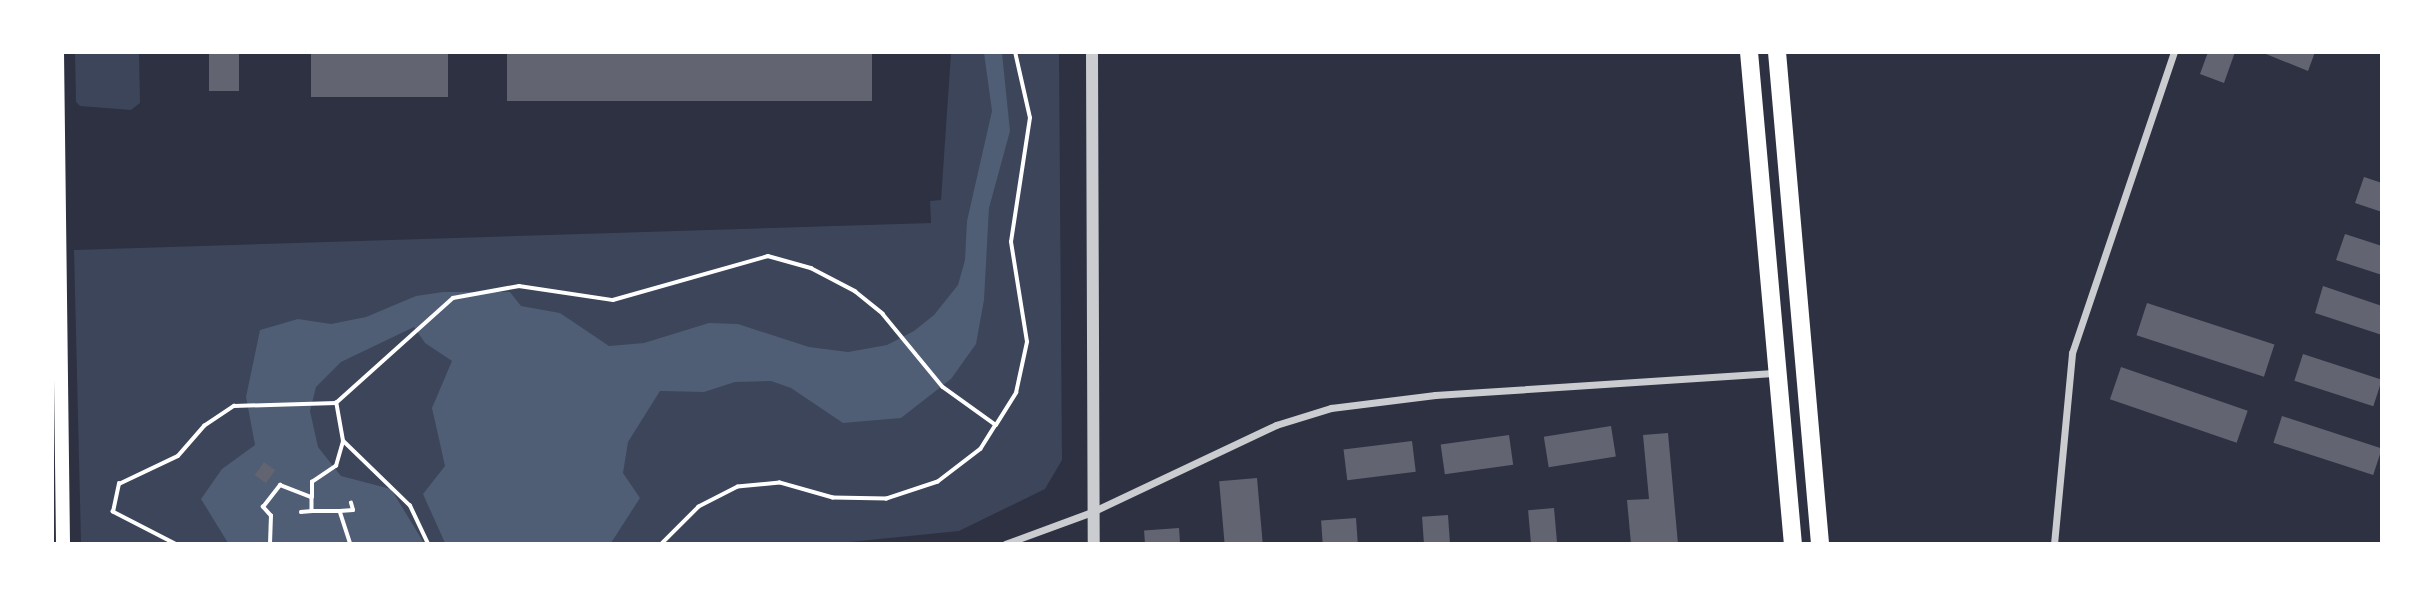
<!DOCTYPE html>
<html>
<head>
<meta charset="utf-8">
<style>
  body { margin:0 }
  #map { position:relative; width:2434px; height:596px; overflow:hidden; background:#2d3142; font-family:Cabin,sans-serif }
  div>[style] { position:absolute }
  [style*='--x'] { left:calc(var(--x)*1px); top:calc(var(--y)*1px); width:calc(var(--w)*1px); rotate:calc(var(--a)*1deg) }
  .green>* { inset:0; background:#3c4559 }
  .water>* { inset:0; background:#4f5d75 }
  .building>* { inset:0; background:#626471; transform-origin:0 0 }
  .path>* { height:3.5px; margin:-1.75px; padding:0 1.75px; transform-origin:1.75px; border-radius:1.75px; background:#fff }
  .minor>* { height:7px; margin:-3.5px; padding:0 3.5px; transform-origin:3.5px; border-radius:3.5px; background:#caccd0 }
  .tertiary>* { height:12px; margin:-6px; padding:0 6px; transform-origin:6px; border-radius:6px; background:#caccd0 }
  .secondary>* { height:14px; margin:-7px; padding:0 7px; transform-origin:7px; border-radius:7px; background:#fff }
  .primary>* { height:18px; margin:-9px; padding:0 9px; transform-origin:9px; border-radius:9px; background:#fff }
  span { translate:-50% -50%; white-space:nowrap; text-align:center; line-height:1.15; -webkit-text-stroke:7px #fff; paint-order:stroke }
  .frame { position:absolute; inset:0; border:54px solid #fff; pointer-events:none }
</style>
</head>
<body>
<div id="map">
  <div class="green">
    <div style="clip-path:polygon(75px 53px,139px 53px,140px 103px,131px 110px,80px 106px,76px 102px)"></div>
    <div style="clip-path:polygon(951px 53px,1059px 53px,1062px 460px,1045px 489px,959px 531px,850px 542px,81px 543px,74px 250px,931px 223px,930px 201px,941px 200px)"></div>
  </div>
  <div class="water">
    <div style="clip-path:polygon(984px 53px,1002px 53px,1010px 131px,989px 208px,984px 300px,976px 344px,951px 379px,901px 418px,843px 423px,791px 388px,771px 381px,735px 382px,704px 392px,660px 391px,628px 442px,623px 473px,640px 498px,611px 543px,445px 543px,423px 494px,445px 466px,432px 408px,452px 361px,425px 343px,414px 327px,341px 362px,316px 387px,310px 411px,318px 447px,341px 476px,391px 489px,424px 543px,228px 543px,201px 499px,222px 469px,255px 445px,246px 397px,260px 330px,298px 319px,331px 324px,366px 317px,416px 296px,443px 292px,510px 292px,521px 306px,560px 313px,609px 346px,644px 343px,709px 323px,738px 324px,809px 347px,848px 352px,887px 345px,914px 331px,934px 315px,958px 285px,965px 260px,967px 221px,992px 111px)"></div>
  </div>
  <div class="building">
    <div style="left:209px;top:52px;width:30px;height:39px"></div>
    <div style="left:311px;top:52px;width:137px;height:45px"></div>
    <div style="left:507px;top:52px;width:365px;height:49px"></div>
    <div style="clip-path:polygon(2208px 52px,2235px 52px,2224px 83px,2200px 74px)"></div>
    <div style="clip-path:polygon(2261px 52px,2315px 52px,2308px 71px)"></div>
    <div style="clip-path:polygon(2364px 177px,2382px 183px,2382px 212px,2355px 203px)"></div>
    <div style="clip-path:polygon(2345px 234px,2382px 246px,2382px 275px,2336px 260px)"></div>
    <div style="clip-path:polygon(2323px 286px,2382px 306px,2382px 335px,2315px 313px)"></div>
    <div style="left:2147px;top:303px;width:134px;height:34px;rotate:18deg"></div>
    <div style="left:2303px;top:354px;width:83px;height:28px;rotate:18deg"></div>
    <div style="left:2121px;top:367px;width:134px;height:34px;rotate:19deg"></div>
    <div style="left:2282px;top:416px;width:105px;height:28px;rotate:18deg"></div>
    <div style="left:1611px;top:426px;width:31px;height:68px;rotate:81deg"></div>
    <div style="clip-path:polygon(1668px 433px,1678px 544px,1631px 544px,1627px 500px,1649px 499px,1643px 435px)"></div>
    <div style="left:1509px;top:435px;width:30px;height:69px;rotate:82deg"></div>
    <div style="left:1412px;top:441px;width:31px;height:69px;rotate:83deg"></div>
    <div style="left:264px;top:462px;width:14px;height:16px;rotate:36deg"></div>
    <div style="left:1257px;top:478px;width:66px;height:38px;rotate:85deg"></div>
    <div style="left:1554px;top:508px;width:36px;height:26px;rotate:85deg"></div>
    <div style="left:1448px;top:515px;width:29px;height:26px;rotate:86deg"></div>
    <div style="left:1356px;top:518px;width:26px;height:35px;rotate:86deg"></div>
    <div style="left:1179px;top:528px;width:16px;height:35px;rotate:86deg"></div>
  </div>
  <div class="path">
    <div style="--x:996;--y:425;--w:38;--a:-58"></div>
    <div style="--x:1016;--y:393;--w:52;--a:-77.8"></div>
    <div style="--x:1027;--y:342;--w:101;--a:-99.1"></div>
    <div style="--x:1011;--y:242;--w:125;--a:-81.3"></div>
    <div style="--x:1030;--y:118;--w:68;--a:-102.8"></div>
    <div style="--x:312;--y:497;--w:14;--a:90"></div>
    <div style="--x:312;--y:511;--w:28;--a:0"></div>
    <div style="--x:340;--y:511;--w:35;--a:72"></div>
    <div style="--x:340;--y:511;--w:13;--a:-4"></div>
    <div style="--x:353;--y:510;--w:7;--a:-106"></div>
    <div style="--x:301;--y:512;--w:11;--a:-5"></div>
    <div style="--x:175;--y:544;--w:70;--a:-152.7"></div>
    <div style="--x:113;--y:512;--w:29;--a:-78"></div>
    <div style="--x:119;--y:484;--w:65;--a:-25.4"></div>
    <div style="--x:178;--y:456;--w:40;--a:-49"></div>
    <div style="--x:204;--y:426;--w:36;--a:-34"></div>
    <div style="--x:234;--y:406;--w:102;--a:-1.7"></div>
    <div style="--x:270;--y:544;--w:28;--a:-88"></div>
    <div style="--x:271;--y:516;--w:12;--a:-132"></div>
    <div style="--x:263;--y:507;--w:28;--a:-52"></div>
    <div style="--x:280;--y:485;--w:34;--a:21"></div>
    <div style="--x:312;--y:497;--w:15;--a:-90"></div>
    <div style="--x:312;--y:482;--w:29;--a:-34"></div>
    <div style="--x:336;--y:466;--w:25;--a:-74"></div>
    <div style="--x:428;--y:544;--w:42;--a:-115.3"></div>
    <div style="--x:410;--y:506;--w:93;--a:-135.9"></div>
    <div style="--x:343;--y:441;--w:39;--a:-100"></div>
    <div style="--x:336;--y:403;--w:157;--a:-41.9"></div>
    <div style="--x:453;--y:298;--w:67;--a:-10.3"></div>
    <div style="--x:519;--y:286;--w:95;--a:8.5"></div>
    <div style="--x:613;--y:300;--w:161;--a:-15.8"></div>
    <div style="--x:768;--y:256;--w:45;--a:15.6"></div>
    <div style="--x:811;--y:268;--w:50;--a:27.6"></div>
    <div style="--x:855;--y:291;--w:36;--a:39"></div>
    <div style="--x:883;--y:314;--w:94;--a:50.6"></div>
    <div style="--x:943;--y:387;--w:65;--a:35.6"></div>
    <div style="--x:996;--y:425;--w:28;--a:122"></div>
    <div style="--x:981;--y:449;--w:54;--a:142.5"></div>
    <div style="--x:938;--y:482;--w:54;--a:161.6"></div>
    <div style="--x:887;--y:499;--w:54;--a:-178.9"></div>
    <div style="--x:833;--y:498;--w:55;--a:-164.2"></div>
    <div style="--x:780;--y:483;--w:42;--a:174.6"></div>
    <div style="--x:738;--y:487;--w:44;--a:152.9"></div>
    <div style="--x:699;--y:507;--w:52;--a:135"></div>
  </div>
  <div class="minor">
    <div style="--x:1005;--y:544;--w:93;--a:-20.2"></div>
    <div style="--x:1092;--y:512;--w:204;--a:-25.3"></div>
    <div style="--x:1276;--y:425;--w:58;--a:-17.2"></div>
    <div style="--x:1331;--y:408;--w:105;--a:-7.1"></div>
    <div style="--x:1435;--y:395;--w:343;--a:-3.7"></div>
    <div style="--x:2054;--y:544;--w:192;--a:-84.6"></div>
    <div style="--x:2072;--y:353;--w:318;--a:-71.3"></div>
  </div>
  <div class="tertiary">
    <div style="--x:1092;--y:52;--w:492;--a:89.8"></div>
  </div>
  <div class="secondary">
    <div style="--x:57;--y:52;--w:492;--a:89.3"></div>
  </div>
  <div class="primary">
    <div style="--x:1749;--y:52;--w:494;--a:84.9"></div>
    <div style="--x:1777;--y:52;--w:494;--a:85"></div>
  </div>
  <div class="frame"></div>
</div>
</body>
</html>
